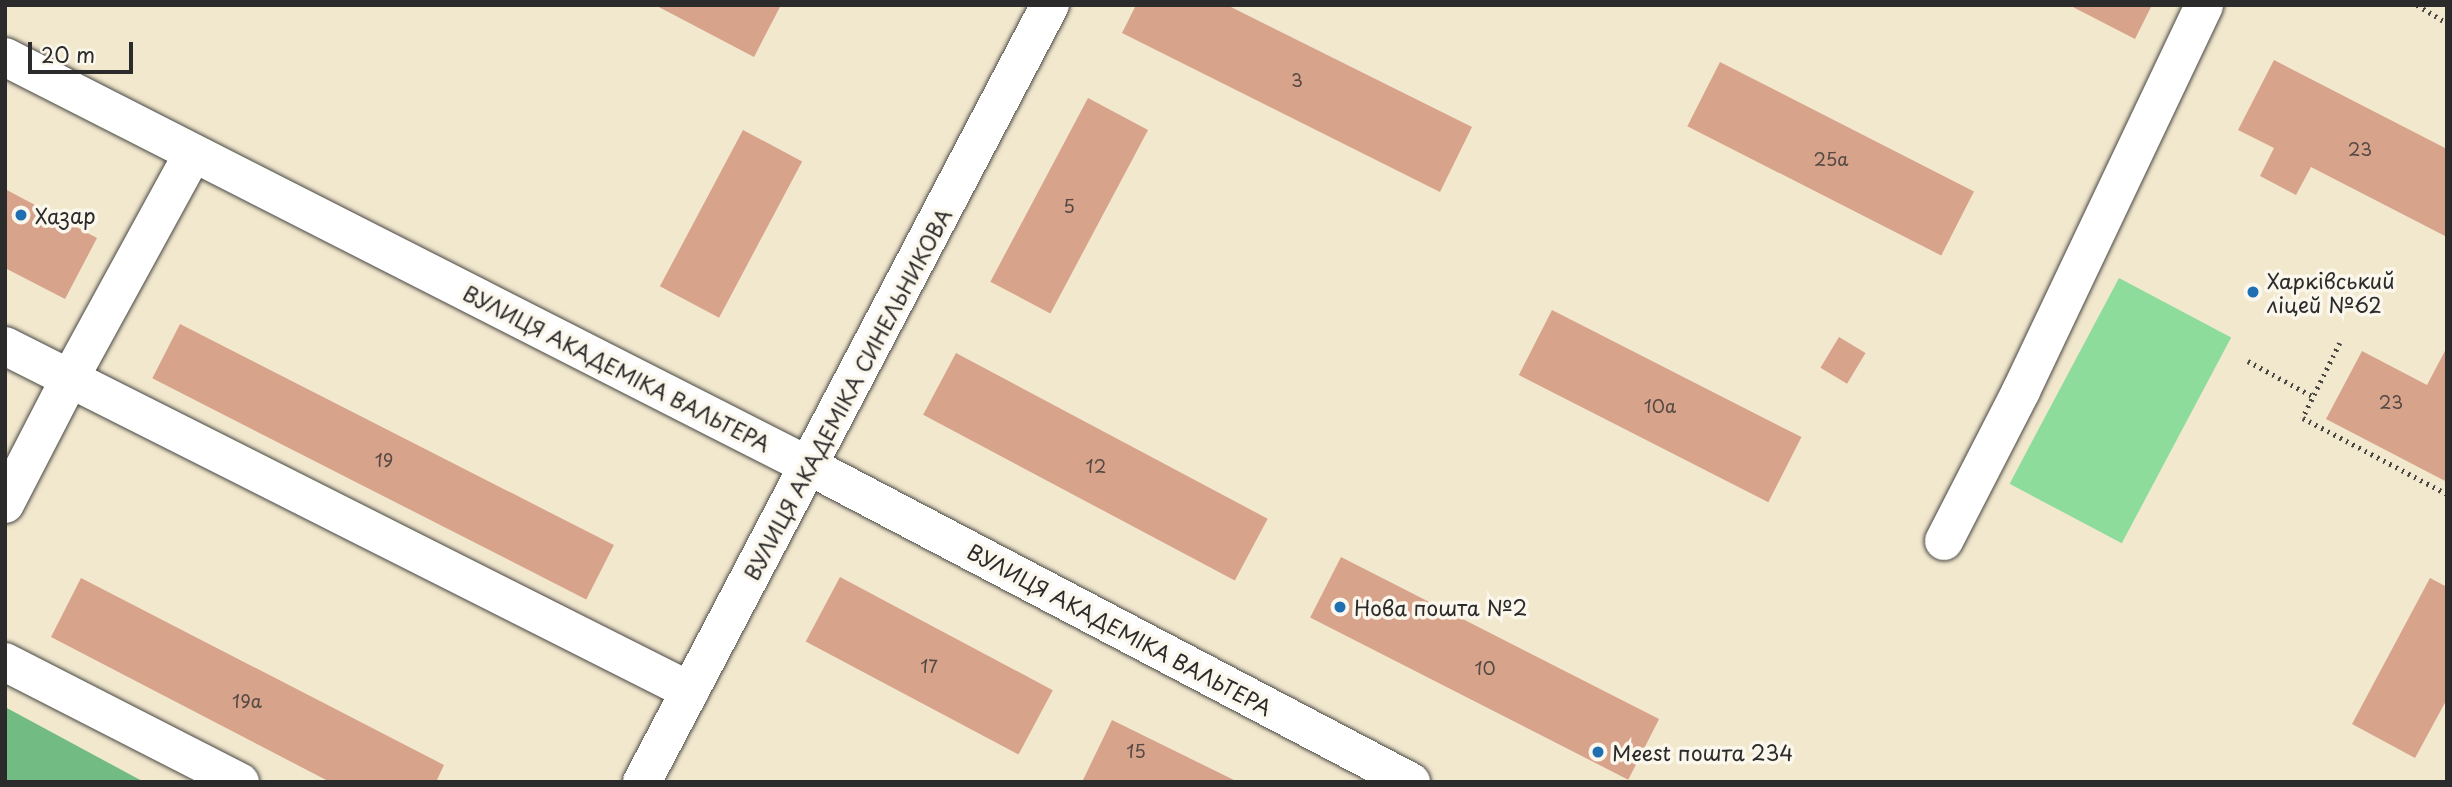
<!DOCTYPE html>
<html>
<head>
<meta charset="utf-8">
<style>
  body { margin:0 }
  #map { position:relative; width:2452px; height:787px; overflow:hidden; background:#f2e8ce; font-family:"Playpen Sans",sans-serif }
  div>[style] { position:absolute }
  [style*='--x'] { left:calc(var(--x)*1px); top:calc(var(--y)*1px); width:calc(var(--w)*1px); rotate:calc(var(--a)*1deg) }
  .green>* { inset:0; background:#8ddc9b; transform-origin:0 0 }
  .forest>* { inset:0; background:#72bc83 }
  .building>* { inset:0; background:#d8a38b; transform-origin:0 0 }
  .path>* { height:4.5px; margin-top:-2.25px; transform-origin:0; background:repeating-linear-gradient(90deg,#494743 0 2px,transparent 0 7px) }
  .roads { filter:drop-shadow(0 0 2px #494743) drop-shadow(0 0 2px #494743) }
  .minor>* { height:38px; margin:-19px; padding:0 19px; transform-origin:19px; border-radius:19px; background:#fff }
  .dots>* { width:19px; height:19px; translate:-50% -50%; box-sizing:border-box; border:4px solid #fbf7ec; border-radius:50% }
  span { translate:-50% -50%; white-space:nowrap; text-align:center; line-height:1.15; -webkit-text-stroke:7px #fbf7ec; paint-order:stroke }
  .number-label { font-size:18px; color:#564943 }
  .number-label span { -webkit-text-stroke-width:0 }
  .poi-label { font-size:21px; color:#2b2b2b }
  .left { translate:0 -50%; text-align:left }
  .street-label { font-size:21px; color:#2b2b2b }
  .frame { position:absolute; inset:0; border:7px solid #2b2b2b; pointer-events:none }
  .scale { position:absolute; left:28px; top:42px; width:105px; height:32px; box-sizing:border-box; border:4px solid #2b2b2b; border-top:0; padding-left:9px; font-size:21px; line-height:24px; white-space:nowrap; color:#2b2b2b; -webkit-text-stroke:5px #fbf7ec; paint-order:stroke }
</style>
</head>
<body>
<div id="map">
  <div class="green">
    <div style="left:2119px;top:278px;width:127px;height:233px;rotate:28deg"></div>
  </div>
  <div class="forest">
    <div style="clip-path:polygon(5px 707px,144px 782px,5px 782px)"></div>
  </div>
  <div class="building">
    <div style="clip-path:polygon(655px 5px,781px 5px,754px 57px)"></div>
    <div style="clip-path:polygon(1136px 5px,1227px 5px,1472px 127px,1440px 192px,1122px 33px)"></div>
    <div style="clip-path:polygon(2069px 5px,2152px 5px,2135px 39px)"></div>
    <div style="clip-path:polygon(2274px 60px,2447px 149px,2447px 237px,2311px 167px,2296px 195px,2260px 176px,2274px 148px,2238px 130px)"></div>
    <div style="left:1720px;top:62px;width:285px;height:72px;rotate:27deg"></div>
    <div style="left:1088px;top:98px;width:68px;height:208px;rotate:28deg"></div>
    <div style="left:743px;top:130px;width:67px;height:177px;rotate:28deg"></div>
    <div style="clip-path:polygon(5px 189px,97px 238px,65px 299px,5px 268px)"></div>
    <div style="left:1552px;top:310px;width:280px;height:73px;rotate:27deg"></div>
    <div style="left:180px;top:324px;width:487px;height:61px;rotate:27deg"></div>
    <div style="left:1839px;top:337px;width:31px;height:36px;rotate:31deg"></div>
    <div style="clip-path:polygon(2447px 347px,2447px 482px,2326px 419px,2362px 351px,2427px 385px)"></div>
    <div style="left:956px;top:353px;width:353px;height:70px;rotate:28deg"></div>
    <div style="left:1341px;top:557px;width:357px;height:68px;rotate:27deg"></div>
    <div style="left:840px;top:577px;width:241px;height:73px;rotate:28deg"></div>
    <div style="clip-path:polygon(81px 578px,444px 765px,436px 782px,330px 782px,51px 637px)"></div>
    <div style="clip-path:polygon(2430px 578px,2447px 587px,2447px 699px,2415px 758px,2352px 724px)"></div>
    <div style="clip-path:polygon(1112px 720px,1238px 782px,1082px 782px)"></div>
  </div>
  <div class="path">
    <div style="--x:2417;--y:5;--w:35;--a:31"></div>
    <div style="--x:2340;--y:343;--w:84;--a:116.3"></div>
    <div style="--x:2303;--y:418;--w:163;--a:27.8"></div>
    <div style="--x:2248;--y:361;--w:75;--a:28.6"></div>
  </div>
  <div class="roads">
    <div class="minor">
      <div style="--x:5;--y:57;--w:902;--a:26.96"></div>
      <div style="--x:809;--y:466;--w:680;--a:27.7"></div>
      <div style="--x:5;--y:346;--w:767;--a:26.73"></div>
      <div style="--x:5;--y:504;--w:142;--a:-62.7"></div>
      <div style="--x:70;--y:378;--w:256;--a:-61.3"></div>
      <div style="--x:1944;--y:541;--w:169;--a:-62.8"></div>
      <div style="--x:2021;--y:391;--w:427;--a:-64.6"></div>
      <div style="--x:5;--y:662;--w:264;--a:27.1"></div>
      <div style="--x:642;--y:782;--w:878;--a:-62.3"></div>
    </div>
  </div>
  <div class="dots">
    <div style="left:21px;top:215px;background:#1f6fb2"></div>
    <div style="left:2253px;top:292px;background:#1f6fb2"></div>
    <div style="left:1340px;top:607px;background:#1f6fb2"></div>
    <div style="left:1598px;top:752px;background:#1f6fb2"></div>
  </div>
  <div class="number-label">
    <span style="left:1297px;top:80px">3</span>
    <span style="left:2360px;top:149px">23</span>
    <span style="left:1831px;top:159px">25а</span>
    <span style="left:1069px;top:206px">5</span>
    <span style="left:2391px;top:402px">23</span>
    <span style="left:1660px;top:406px">10а</span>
    <span style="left:384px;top:460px">19</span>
    <span style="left:1096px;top:466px">12</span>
    <span style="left:929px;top:666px">17</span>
    <span style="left:1485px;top:668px">10</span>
    <span style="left:247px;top:701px">19а</span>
    <span style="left:1136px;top:751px">15</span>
  </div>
  <div class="poi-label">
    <span class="left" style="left:35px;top:215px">Хазар</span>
    <span class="left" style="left:2267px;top:292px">Харківський<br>ліцей №62</span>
    <span class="left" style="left:1354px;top:607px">Нова пошта №2</span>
    <span class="left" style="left:1612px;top:752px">Meest пошта 234</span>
  </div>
  <div class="street-label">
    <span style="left:617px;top:368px;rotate:27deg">ВУЛИЦЯ АКАДЕМІКА ВАЛЬТЕРА</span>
    <span style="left:847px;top:394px;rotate:-62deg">ВУЛИЦЯ АКАДЕМІКА СИНЕЛЬНИКОВА</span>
    <span style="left:1120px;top:629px;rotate:28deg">ВУЛИЦЯ АКАДЕМІКА ВАЛЬТЕРА</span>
  </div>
  <div class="frame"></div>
  <div class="scale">20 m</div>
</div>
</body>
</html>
